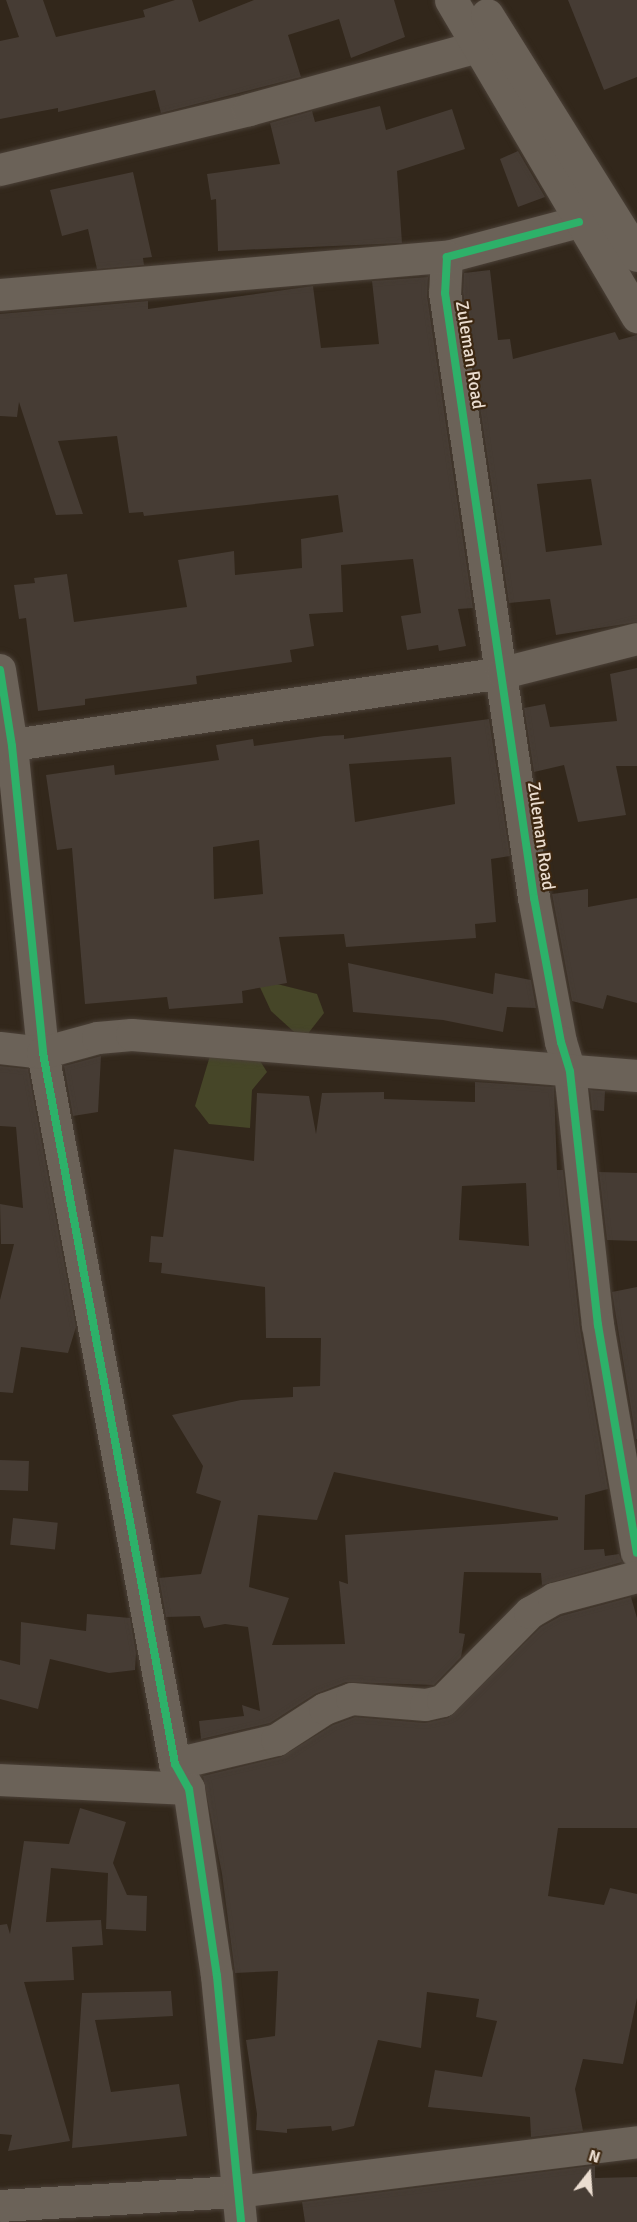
<!DOCTYPE html>
<html>
<head>
<meta charset="utf-8">
<style>
  body { margin:0 }
  #map { position:relative; width:637px; height:2222px; overflow:hidden; background:#32271b; font-family:Signika,sans-serif }
  div>[style] { position:absolute }
  [style*='--x'] { left:calc(var(--x)*1px); top:calc(var(--y)*1px); width:calc(var(--w)*1px); rotate:calc(var(--a)*1deg) }
  .green>* { inset:0; background:#464628 }
  .building>* { inset:0; background:#463c34; transform-origin:0 0 }
  .roads { filter:drop-shadow(0 0 2px #4b4138) drop-shadow(0 0 2px #4b4138) }
  .minor>* { height:32px; margin:-16px; padding:0 16px; transform-origin:16px; border-radius:16px; background:#6b6258 }
  .secondary>* { height:33px; margin:-16.5px; padding:0 16.5px; transform-origin:16.5px; border-radius:16.5px; background:#6b6258 }
  .cycleway>* { height:8px; margin:-4px; padding:0 4px; transform-origin:4px; border-radius:4px; background:#2db169 }
  span { translate:-50% -50%; white-space:nowrap; text-align:center; line-height:1.15; -webkit-text-stroke:4.5px #3c2711; paint-order:stroke }
  .street-label { font-size:18px; color:#ebddd0 }
  .north { position:absolute; left:559px; top:2144px; width:60px; height:60px; -webkit-text-stroke:4px #3c2711; paint-order:stroke; rotate:17deg; font-size:16px; font-weight:700; line-height:24px; text-align:center; color:#ebddd0 }
  .north::after { content:''; display:block; margin:auto; width:21px; height:27px; background:#ebddd0; clip-path:polygon(50% 0,100% 100%,50% 72%,0 100%) }
</style>
</head>
<body>
<div id="map">
  <div class="green">
    <div style="clip-path:polygon(265px 981px,317px 994px,324px 1013px,303px 1040px,271px 1011px,258px 983px)"></div>
    <div style="clip-path:polygon(212px 1049px,257px 1056px,267px 1072px,252px 1090px,250px 1128px,209px 1124px,195px 1106px)"></div>
  </div>
  <div class="building">
    <div style="clip-path:polygon(6px 0,43px 0,56px 37px,145px 17px,143px 10px,175px 0,192px 0,199px 22px,254px 0,394px 0,405px 37px,351px 58px,339px 19px,288px 35px,301px 77px,161px 113px,155px 90px,58px 112px,58px 108px,0 119px,0 41px,19px 37px)"></div>
    <div style="clip-path:polygon(568px 0,637px 0,637px 77px,604px 90px)"></div>
    <div style="clip-path:polygon(380px 106px,386px 130px,452px 109px,465px 149px,397px 171px,402px 243px,218px 251px,216px 199px,211px 200px,207px 174px,280px 164px,270px 123px,312px 111px,315px 122px)"></div>
    <div style="clip-path:polygon(518px 151px,545px 197px,518px 207px,500px 159px)"></div>
    <div style="clip-path:polygon(133px 172px,152px 257px,143px 258px,144px 265px,97px 269px,88px 229px,62px 236px,50px 190px)"></div>
    <div style="clip-path:polygon(evenodd,490px 270px,498px 340px,510px 339px,513px 359px,615px 332px,619px 340px,637px 335px,637px 622px,556px 635px,550px 599px,509px 603px,463px 292px,464px 273px,490px 270px,591px 479px,602px 545px,546px 552px,537px 484px,591px 479px)"></div>
    <div style="clip-path:polygon(428px 277px,427px 296px,473px 608px,458px 609px,466px 646px,439px 651px,438px 645px,407px 650px,401px 616px,421px 613px,413px 559px,341px 565px,343px 612px,309px 614px,314px 646px,290px 650px,292px 662px,196px 676px,197px 684px,85px 699px,85px 705px,38px 711px,26px 618px,19px 619px,14px 585px,35px 583px,34px 578px,67px 574px,74px 622px,187px 607px,178px 560px,234px 551px,235px 575px,302px 568px,301px 539px,343px 532px,338px 495px,144px 516px,143px 512px,129px 513px,117px 436px,58px 441px,83px 514px,56px 515px,19px 402px,17px 417px,0 416px,0 314px,148px 301px,148px 309px,313px 286px,321px 348px,379px 344px,372px 281px)"></div>
    <div style="clip-path:polygon(637px 668px,637px 766px,616px 766px,626px 815px,578px 822px,564px 765px,534px 772px,524px 708px,545px 704px,550px 727px,617px 721px,610px 674px)"></div>
    <div style="clip-path:polygon(evenodd,489px 719px,510px 856px,491px 859px,496px 922px,475px 924px,476px 938px,346px 947px,344px 934px,279px 937px,287px 983px,242px 991px,243px 1003px,169px 1009px,167px 997px,85px 1004px,72px 848px,57px 850px,46px 775px,114px 765px,115px 775px,219px 760px,216px 745px,253px 739px,254px 746px,324px 736px,344px 735px,344px 739px,489px 719px,451px 757px,455px 804px,355px 822px,349px 764px,451px 757px,489px 719px,259px 840px,263px 894px,214px 899px,213px 847px,259px 840px)"></div>
    <div style="clip-path:polygon(588px 889px,588px 907px,637px 898px,637px 1003px,607px 995px,603px 1009px,572px 1001px,552px 894px)"></div>
    <div style="clip-path:polygon(348px 963px,493px 994px,495px 973px,531px 980px,536px 1008px,507px 1007px,503px 1032px,443px 1020px,353px 1012px)"></div>
    <div style="clip-path:polygon(101px 1056px,98px 1112px,73px 1116px,64px 1066px)"></div>
    <div style="clip-path:polygon(0 1066px,28px 1069px,76px 1327px,68px 1353px,21px 1347px,13px 1393px,0 1392px,0 1300px,14px 1244px,1px 1244px,0 1204px,23px 1208px,16px 1127px,0 1126px)"></div>
    <div style="clip-path:polygon(evenodd,475px 1082px,554px 1087px,557px 1170px,563px 1170px,580px 1328px,608px 1489px,585px 1495px,584px 1550px,604px 1549px,605px 1556px,619px 1554px,622px 1562px,542px 1585px,541px 1573px,464px 1572px,459px 1633px,465px 1634px,461px 1657px,434px 1685px,346px 1682px,315px 1694px,270px 1723px,201px 1739px,199px 1721px,244px 1716px,242px 1705px,260px 1711px,248px 1627px,225px 1624px,204px 1628px,200px 1616px,166px 1617px,159px 1578px,201px 1574px,221px 1501px,196px 1493px,203px 1466px,172px 1415px,241px 1400px,293px 1397px,293px 1387px,320px 1386px,321px 1338px,266px 1338px,265px 1287px,161px 1273px,162px 1263px,149px 1262px,151px 1236px,163px 1237px,174px 1149px,254px 1161px,257px 1093px,309px 1096px,316px 1134px,322px 1093px,384px 1092px,384px 1099px,475px 1102px,475px 1082px,526px 1183px,529px 1246px,459px 1240px,462px 1186px,526px 1183px,475px 1082px,334px 1472px,558px 1517px,558px 1520px,345px 1535px,348px 1584px,339px 1581px,345px 1644px,272px 1645px,289px 1598px,249px 1587px,258px 1515px,317px 1520px,334px 1472px)"></div>
    <div style="clip-path:polygon(590px 1090px,605px 1091px,604px 1111px,592px 1110px)"></div>
    <div style="clip-path:polygon(599px 1172px,637px 1173px,637px 1241px,607px 1240px)"></div>
    <div style="clip-path:polygon(637px 1287px,637px 1439px,636px 1439px,612px 1292px)"></div>
    <div style="left:0;top:1460px;width:29px;height:30px;rotate:2deg"></div>
    <div style="left:13px;top:1518px;width:45px;height:27px;rotate:6deg"></div>
    <div style="clip-path:polygon(631px 1597px,637px 1618px,637px 1828px,558px 1828px,548px 1896px,604px 1905px,610px 1888px,637px 1894px,637px 1998px,623px 2064px,583px 2059px,575px 2089px,583px 2131px,531px 2137px,530px 2117px,428px 2107px,435px 2070px,482px 2077px,497px 2021px,476px 2017px,479px 1999px,427px 1992px,421px 2048px,378px 2040px,354px 2126px,332px 2131px,331px 2126px,287px 2129px,287px 2133px,256px 2130px,257px 2114px,246px 2040px,275px 2036px,278px 1971px,235px 1973px,222px 1874px,203px 1776px,281px 1757px,333px 1725px,355px 1717px,425px 1723px,448px 1718px,541px 1627px,561px 1616px)"></div>
    <div style="clip-path:polygon(87px 1614px,130px 1618px,136px 1653px,135px 1670px,109px 1673px,50px 1659px,38px 1709px,0 1699px,0 1660px,20px 1665px,21px 1622px,86px 1631px)"></div>
    <div style="clip-path:polygon(80px 1808px,126px 1822px,113px 1863px,127px 1895px,147px 1896px,146px 1931px,106px 1929px,108px 1873px,51px 1868px,46px 1922px,101px 1920px,103px 1945px,72px 1947px,74px 1980px,24px 1982px,70px 2141px,8px 2151px,12px 2135px,0 2134px,0 1925px,7px 1924px,10px 1934px,24px 1841px,69px 1844px)"></div>
    <div style="clip-path:polygon(171px 1991px,173px 2016px,95px 2020px,111px 2092px,179px 2084px,187px 2136px,72px 2148px,82px 1993px)"></div>
    <div style="clip-path:polygon(590px 2166px,595px 2166px,595px 2178px,637px 2177px,637px 2222px,305px 2222px,302px 2202px)"></div>
  </div>
  <div class="roads">
    <div class="minor">
      <div style="--x:0;--y:170;--w:256;--a:-13.5"></div>
      <div style="--x:249;--y:110;--w:241;--a:-15.4"></div>
      <div style="--x:579;--y:222;--w:137;--a:165.1"></div>
      <div style="--x:447;--y:257;--w:36;--a:93"></div>
      <div style="--x:445;--y:293;--w:612;--a:81.63"></div>
      <div style="--x:534;--y:898;--w:147;--a:79.4"></div>
      <div style="--x:561;--y:1042;--w:31;--a:73"></div>
      <div style="--x:570;--y:1072;--w:255;--a:83.7"></div>
      <div style="--x:598;--y:1325;--w:231;--a:80.3"></div>
      <div style="--x:0;--y:295;--w:449;--a:-4.9"></div>
      <div style="--x:0;--y:670;--w:77;--a:81"></div>
      <div style="--x:12;--y:746;--w:309;--a:84.2"></div>
      <div style="--x:43;--y:1053;--w:723;--a:79.48"></div>
      <div style="--x:175;--y:1764;--w:29;--a:61"></div>
      <div style="--x:189;--y:1789;--w:189;--a:81.5"></div>
      <div style="--x:217;--y:1976;--w:247;--a:84.4"></div>
      <div style="--x:0;--y:747;--w:508;--a:-8.37"></div>
      <div style="--x:503;--y:673;--w:138;--a:-14.2"></div>
      <div style="--x:0;--y:1048;--w:43;--a:6.6"></div>
      <div style="--x:43;--y:1053;--w:57;--a:-15.3"></div>
      <div style="--x:98;--y:1038;--w:34;--a:-5"></div>
      <div style="--x:132;--y:1035;--w:507;--a:4.64"></div>
      <div style="--x:175;--y:1764;--w:105;--a:-13.2"></div>
      <div style="--x:277;--y:1740;--w:57;--a:-32.9"></div>
      <div style="--x:325;--y:1709;--w:29;--a:-20"></div>
      <div style="--x:352;--y:1699;--w:74;--a:4.6"></div>
      <div style="--x:426;--y:1705;--w:17;--a:-13"></div>
      <div style="--x:443;--y:1701;--w:124;--a:-45.3"></div>
      <div style="--x:530;--y:1613;--w:28;--a:-30"></div>
      <div style="--x:554;--y:1599;--w:86;--a:-14.8"></div>
      <div style="--x:0;--y:1780;--w:189;--a:2.7"></div>
      <div style="--x:0;--y:2206;--w:238;--a:-3.4"></div>
      <div style="--x:238;--y:2192;--w:402;--a:-7.1"></div>
    </div>
    <div class="secondary">
      <div style="--x:451;--y:0;--w:367;--a:59.5"></div>
      <div style="--x:487;--y:15;--w:283;--a:58"></div>
    </div>
  </div>
  <div class="cycleway">
    <div style="--x:579;--y:222;--w:137;--a:165.1"></div>
    <div style="--x:447;--y:257;--w:36;--a:93"></div>
    <div style="--x:445;--y:293;--w:612;--a:81.63"></div>
    <div style="--x:534;--y:898;--w:147;--a:79.4"></div>
    <div style="--x:561;--y:1042;--w:31;--a:73"></div>
    <div style="--x:570;--y:1072;--w:255;--a:83.7"></div>
    <div style="--x:598;--y:1325;--w:231;--a:80.3"></div>
    <div style="--x:0;--y:670;--w:77;--a:81"></div>
    <div style="--x:12;--y:746;--w:309;--a:84.2"></div>
    <div style="--x:43;--y:1053;--w:723;--a:79.48"></div>
    <div style="--x:175;--y:1764;--w:29;--a:61"></div>
    <div style="--x:189;--y:1789;--w:189;--a:81.5"></div>
    <div style="--x:217;--y:1976;--w:247;--a:84.4"></div>
  </div>
  <div class="street-label">
    <span style="left:470px;top:355px;rotate:81deg">Zuleman Road</span>
    <span style="left:541px;top:836px;rotate:82deg">Zuleman Road</span>
  </div>
  <div class="north">N</div>
</div>
</body>
</html>
